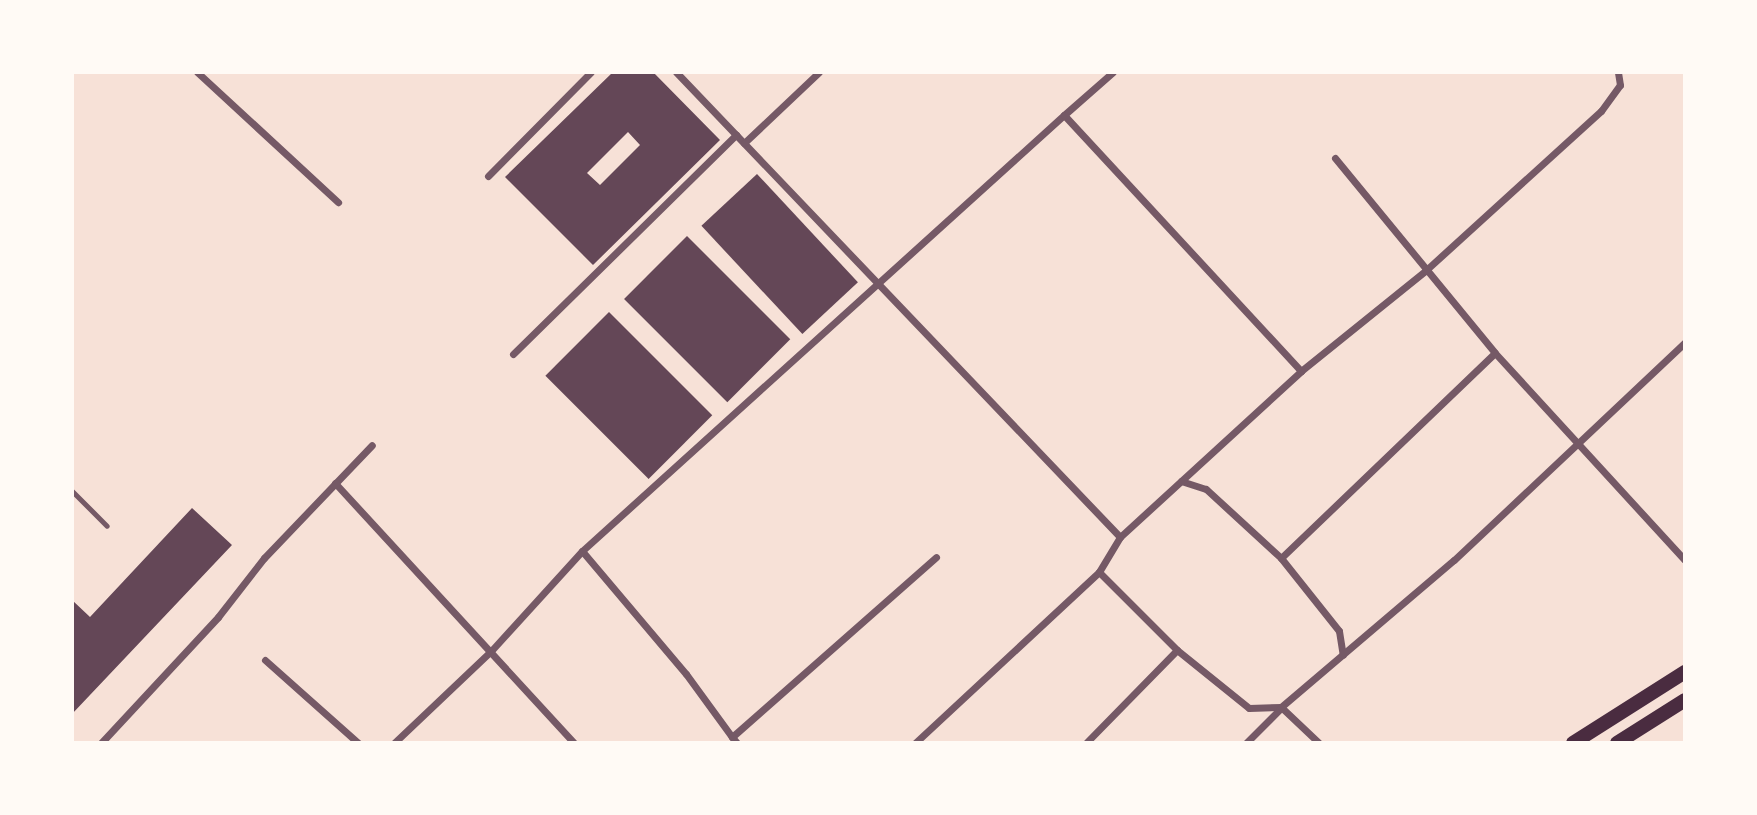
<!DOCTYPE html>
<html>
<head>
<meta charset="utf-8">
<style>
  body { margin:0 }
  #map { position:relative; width:1757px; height:815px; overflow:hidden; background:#f7e1d7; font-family:"Work Sans",sans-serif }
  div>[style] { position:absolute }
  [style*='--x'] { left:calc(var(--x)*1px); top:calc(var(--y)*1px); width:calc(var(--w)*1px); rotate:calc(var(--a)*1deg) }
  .building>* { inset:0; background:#644757; transform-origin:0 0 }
  .service>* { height:5px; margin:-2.5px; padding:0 2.5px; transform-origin:2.5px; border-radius:2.5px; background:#755966 }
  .minor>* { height:7px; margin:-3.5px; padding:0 3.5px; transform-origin:3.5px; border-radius:3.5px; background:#755966 }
  .secondary>* { height:14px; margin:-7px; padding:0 7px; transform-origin:7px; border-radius:7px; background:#4a2c40 }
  span { translate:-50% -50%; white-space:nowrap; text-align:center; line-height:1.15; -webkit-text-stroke:6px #fffaf5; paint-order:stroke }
  .frame { position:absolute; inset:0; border:74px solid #fffaf5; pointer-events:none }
</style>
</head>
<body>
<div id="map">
  <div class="building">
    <div style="clip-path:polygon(evenodd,613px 72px,653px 72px,720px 140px,593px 265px,505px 177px,613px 72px,628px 132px,640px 145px,600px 185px,587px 173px,628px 132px)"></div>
    <div style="left:757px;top:174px;width:148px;height:76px;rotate:47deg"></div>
    <div style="left:687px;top:236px;width:146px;height:89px;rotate:45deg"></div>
    <div style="left:609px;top:312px;width:146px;height:90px;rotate:45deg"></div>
    <div style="clip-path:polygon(192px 508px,232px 545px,72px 714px,72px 600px,90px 617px)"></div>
  </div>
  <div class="service">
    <div style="--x:72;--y:491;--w:49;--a:45"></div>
  </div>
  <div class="minor">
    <div style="--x:197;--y:72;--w:192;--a:42.7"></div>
    <div style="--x:676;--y:72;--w:643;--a:46.32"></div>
    <div style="--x:1120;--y:537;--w:41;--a:121"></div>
    <div style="--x:1099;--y:572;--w:110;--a:45"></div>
    <div style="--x:1177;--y:650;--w:130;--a:134.4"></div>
    <div style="--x:1064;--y:115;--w:65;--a:-41.3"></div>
    <div style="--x:744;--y:143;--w:103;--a:-43.4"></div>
    <div style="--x:1335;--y:158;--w:252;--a:50.6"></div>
    <div style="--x:1495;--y:353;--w:281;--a:47.5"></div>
    <div style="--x:488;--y:176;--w:146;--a:-45.3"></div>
    <div style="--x:513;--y:354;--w:313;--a:-44.5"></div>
    <div style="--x:1181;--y:481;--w:26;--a:18"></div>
    <div style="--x:1206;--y:489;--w:102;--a:42.6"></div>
    <div style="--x:1281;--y:558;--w:93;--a:51.5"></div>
    <div style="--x:1339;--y:631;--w:24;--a:81"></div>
    <div style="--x:335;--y:483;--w:353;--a:47.4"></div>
    <div style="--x:1120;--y:537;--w:246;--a:-42.5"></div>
    <div style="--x:1301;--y:371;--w:159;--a:-38.9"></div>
    <div style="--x:1425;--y:271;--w:238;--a:-42.3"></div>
    <div style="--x:1601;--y:111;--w:32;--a:-54"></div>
    <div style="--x:1620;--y:85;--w:13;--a:-99"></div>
    <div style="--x:1281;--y:558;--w:296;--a:-43.8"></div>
    <div style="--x:1177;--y:650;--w:92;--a:38.9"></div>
    <div style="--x:1249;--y:708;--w:32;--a:-2"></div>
    <div style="--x:265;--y:660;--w:125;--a:41.7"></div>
    <div style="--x:732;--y:737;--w:78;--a:-126.1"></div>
    <div style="--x:686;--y:674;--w:161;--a:-130.2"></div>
    <div style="--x:582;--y:551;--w:650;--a:-42.13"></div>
    <div style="--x:1064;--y:115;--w:349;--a:47.2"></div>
    <div style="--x:101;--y:743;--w:172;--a:-47.1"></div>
    <div style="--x:218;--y:617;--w:75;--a:-52.1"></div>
    <div style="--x:264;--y:558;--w:156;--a:-46.3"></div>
    <div style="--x:394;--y:743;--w:134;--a:-43.5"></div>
    <div style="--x:491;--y:651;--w:135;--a:-47.7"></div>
    <div style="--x:737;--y:743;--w:8;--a:-130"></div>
    <div style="--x:732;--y:737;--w:272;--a:-41.4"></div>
    <div style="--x:915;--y:743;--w:251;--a:-42.9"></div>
    <div style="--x:1246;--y:743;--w:49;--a:-45"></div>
    <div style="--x:1319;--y:743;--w:52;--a:-136.5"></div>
    <div style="--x:1281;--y:707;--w:227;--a:-40.4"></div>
    <div style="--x:1454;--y:560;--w:318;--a:-43.3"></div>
  </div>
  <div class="secondary">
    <div style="--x:1573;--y:743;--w:133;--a:-32.4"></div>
    <div style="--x:1617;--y:743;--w:80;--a:-32.3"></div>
  </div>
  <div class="frame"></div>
</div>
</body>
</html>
